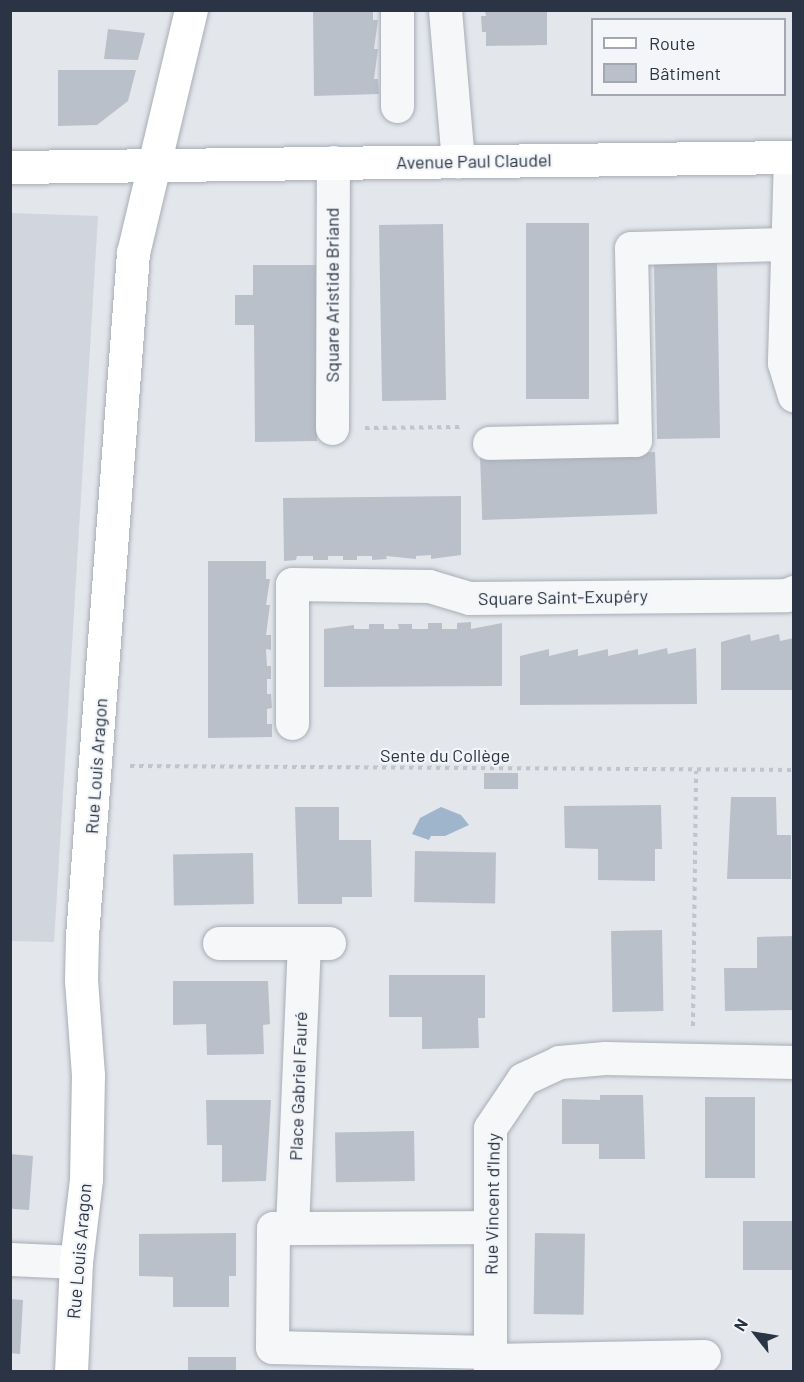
<!DOCTYPE html>
<html>
<head>
<meta charset="utf-8">
<style>
  body { margin:0 }
  #map { position:relative; width:804px; height:1382px; overflow:hidden; background:#e3e6eb; font-family:Barlow,sans-serif }
  div>[style] { position:absolute }
  [style*='--x'] { left:calc(var(--x)*1px); top:calc(var(--y)*1px); width:calc(var(--w)*1px); rotate:calc(var(--a)*1deg) }
  .built>* { inset:0; background:#d1d5dd }
  .water>* { inset:0; background:#9eb5cb }
  .building>* { inset:0; background:#bac0c9; transform-origin:0 0 }
  .path>* { height:4px; margin-top:-2px; transform-origin:0; background:repeating-linear-gradient(90deg,#c1c4ca 0 4.5px,transparent 0 9px) }
  .roads { filter:drop-shadow(0 0 2px #a8adb6) drop-shadow(0 0 2px #a8adb6) }
  .street>* { height:33px; margin:-16.5px; padding:0 16.5px; transform-origin:16.5px; border-radius:16.5px; background:#f6f7f9 }
  .secondary>* { height:33px; margin:-16.5px; padding:0 16.5px; transform-origin:16.5px; border-radius:16.5px; background:#fff }
  span { translate:-50% -50%; white-space:nowrap; text-align:center; line-height:1.15; -webkit-text-stroke:4.5px #f3f5f8; paint-order:stroke }
  .street-label { font-size:18px; color:#2a3444 }
  .frame { position:absolute; inset:0; border:12px solid #2a3444; pointer-events:none }
  .legend { position:absolute; left:591px; top:18px; width:195px; height:78px; box-sizing:border-box; background:#f3f5f8; border:2px solid #a3a8b0; margin:0; padding:8px 10px; list-style:none; font-size:18px; color:#2a3444 }
  .legend li { display:flex; align-items:center; gap:12px; height:30px }
  .legend b { width:30px; border:2px solid #a3a8b0 }
  .north { position:absolute; left:726px; top:1304px; width:60px; height:60px; -webkit-text-stroke:4px #f3f5f8; paint-order:stroke; rotate:301deg; font-size:16px; font-weight:700; line-height:24px; text-align:center; color:#2a3444 }
  .north::after { content:''; display:block; margin:auto; width:21px; height:27px; background:#2a3444; clip-path:polygon(50% 0,100% 100%,50% 72%,0 100%) }
</style>
</head>
<body>
<div id="map">
  <div class="built">
    <div style="clip-path:polygon(11px 213px,98px 216px,54px 942px,11px 941px)"></div>
  </div>
  <div class="water">
    <div style="clip-path:polygon(441px 807px,461px 815px,469px 825px,445px 836px,431px 836px,429px 840px,412px 834px,420px 818px)"></div>
  </div>
  <div class="building">
    <div style="clip-path:polygon(313px 10px,373px 10px,373px 20px,378px 20px,374px 49px,378px 49px,374px 79px,378px 79px,379px 94px,314px 96px)"></div>
    <div style="clip-path:polygon(485px 10px,547px 10px,547px 45px,486px 46px,486px 32px,482px 32px,481px 16px,486px 16px)"></div>
    <div style="clip-path:polygon(108px 29px,145px 33px,138px 60px,104px 59px)"></div>
    <div style="clip-path:polygon(58px 70px,136px 70px,128px 101px,97px 125px,58px 126px)"></div>
    <div style="left:526px;top:223px;width:63px;height:176px"></div>
    <div style="left:443px;top:224px;width:176px;height:64px;rotate:89deg"></div>
    <div style="left:717px;top:261px;width:177px;height:63px;rotate:89deg"></div>
    <div style="clip-path:polygon(253px 265px,316px 265px,317px 441px,255px 442px,254px 325px,235px 325px,235px 295px,253px 295px)"></div>
    <div style="left:655px;top:452px;width:62px;height:175px;rotate:88deg"></div>
    <div style="clip-path:polygon(461px 496px,461px 555px,431px 559px,431px 555px,416px 556px,416px 559px,386px 556px,387px 559px,372px 560px,372px 556px,357px 556px,357px 560px,343px 560px,343px 556px,328px 556px,328px 560px,313px 560px,313px 556px,297px 556px,296px 560px,284px 561px,283px 498px)"></div>
    <div style="clip-path:polygon(208px 561px,266px 561px,266px 579px,270px 579px,266px 605px,270px 605px,266px 635px,271px 635px,271px 650px,266px 649px,267px 666px,271px 666px,271px 679px,267px 679px,267px 694px,271px 694px,272px 708px,267px 709px,267px 724px,272px 724px,272px 737px,208px 738px)"></div>
    <div style="clip-path:polygon(471px 622px,471px 629px,502px 623px,502px 686px,324px 687px,324px 629px,354px 625px,354px 629px,369px 629px,369px 624px,384px 624px,384px 629px,399px 629px,398px 624px,412px 624px,412px 629px,428px 629px,428px 623px,442px 623px,442px 629px,457px 629px,457px 623px)"></div>
    <div style="clip-path:polygon(750px 634px,751px 641px,779px 634px,780px 641px,794px 638px,794px 690px,721px 690px,721px 642px)"></div>
    <div style="clip-path:polygon(667px 648px,668px 654px,696px 648px,697px 704px,520px 705px,520px 656px,549px 649px,549px 656px,578px 649px,578px 656px,608px 649px,608px 656px,638px 649px,638px 655px)"></div>
    <div style="left:518px;top:773px;width:16px;height:34px;rotate:90deg"></div>
    <div style="clip-path:polygon(731px 797px,776px 797px,777px 835px,791px 835px,791px 879px,727px 879px)"></div>
    <div style="clip-path:polygon(661px 805px,662px 849px,655px 849px,655px 881px,598px 880px,598px 849px,565px 848px,564px 806px)"></div>
    <div style="clip-path:polygon(295px 807px,339px 807px,339px 840px,371px 840px,372px 897px,342px 897px,342px 904px,298px 904px)"></div>
    <div style="left:415px;top:851px;width:81px;height:51px;rotate:1deg"></div>
    <div style="left:253px;top:853px;width:51px;height:80px;rotate:89deg"></div>
    <div style="left:662px;top:930px;width:81px;height:51px;rotate:89deg"></div>
    <div style="clip-path:polygon(794px 936px,794px 1010px,725px 1011px,724px 968px,757px 968px,757px 937px)"></div>
    <div style="clip-path:polygon(389px 975px,485px 975px,485px 1018px,478px 1018px,479px 1048px,422px 1049px,422px 1017px,389px 1017px)"></div>
    <div style="clip-path:polygon(173px 981px,268px 981px,270px 1024px,263px 1025px,264px 1054px,207px 1055px,206px 1024px,173px 1025px)"></div>
    <div style="clip-path:polygon(600px 1095px,643px 1095px,645px 1159px,599px 1159px,599px 1144px,562px 1144px,562px 1099px,600px 1100px)"></div>
    <div style="left:705px;top:1097px;width:50px;height:81px"></div>
    <div style="clip-path:polygon(206px 1100px,271px 1100px,266px 1181px,222px 1182px,222px 1145px,207px 1145px)"></div>
    <div style="left:414px;top:1131px;width:50px;height:79px;rotate:89deg"></div>
    <div style="clip-path:polygon(10px 1154px,33px 1156px,29px 1210px,13px 1209px,10px 1205px)"></div>
    <div style="left:743px;top:1221px;width:51px;height:49px"></div>
    <div style="clip-path:polygon(236px 1233px,236px 1276px,229px 1276px,229px 1307px,173px 1307px,173px 1277px,139px 1276px,139px 1234px)"></div>
    <div style="left:535px;top:1233px;width:50px;height:81px;rotate:1deg"></div>
    <div style="clip-path:polygon(10px 1299px,23px 1300px,20px 1354px,10px 1353px)"></div>
    <div style="left:188px;top:1357px;width:48px;height:15px"></div>
  </div>
  <div class="path">
    <div style="--x:365;--y:428;--w:95;--a:-0.6"></div>
    <div style="--x:130;--y:766;--w:664;--a:0.35"></div>
    <div style="--x:693;--y:1026;--w:255;--a:-89.3"></div>
  </div>
  <div class="roads">
    <div class="street">
      <div style="--x:397;--y:10;--w:96;--a:90"></div>
      <div style="--x:445;--y:10;--w:152;--a:85.1"></div>
      <div style="--x:790;--y:157;--w:206;--a:91.7"></div>
      <div style="--x:784;--y:363;--w:34;--a:73"></div>
      <div style="--x:332;--y:428;--w:266;--a:-89.8"></div>
      <div style="--x:489;--y:443;--w:146;--a:-1.2"></div>
      <div style="--x:635;--y:440;--w:192;--a:-91.2"></div>
      <div style="--x:631;--y:248;--w:155;--a:-1.5"></div>
      <div style="--x:292;--y:723;--w:139;--a:-90"></div>
      <div style="--x:292;--y:584;--w:137;--a:0.8"></div>
      <div style="--x:429;--y:586;--w:42;--a:16.7"></div>
      <div style="--x:469;--y:598;--w:317;--a:-0.5"></div>
      <div style="--x:786;--y:595;--w:9;--a:-21"></div>
      <div style="--x:219;--y:943;--w:110;--a:0"></div>
      <div style="--x:490;--y:1227;--w:217;--a:179.7"></div>
      <div style="--x:273;--y:1228;--w:119;--a:90.5"></div>
      <div style="--x:272;--y:1347;--w:218;--a:1.3"></div>
      <div style="--x:292;--y:1228;--w:285;--a:-87.6"></div>
      <div style="--x:10;--y:1259;--w:66;--a:2.6"></div>
      <div style="--x:490;--y:1360;--w:214;--a:-1.1"></div>
      <div style="--x:490;--y:1372;--w:244;--a:-90"></div>
      <div style="--x:490;--y:1128;--w:59;--a:-56"></div>
      <div style="--x:523;--y:1079;--w:40;--a:-25"></div>
      <div style="--x:559;--y:1062;--w:46;--a:-5"></div>
      <div style="--x:605;--y:1058;--w:189;--a:1.2"></div>
    </div>
    <div class="secondary">
      <div style="--x:10;--y:167;--w:784;--a:-0.73"></div>
      <div style="--x:71;--y:1372;--w:110;--a:-87.4"></div>
      <div style="--x:76;--y:1262;--w:84;--a:-83.1"></div>
      <div style="--x:86;--y:1179;--w:104;--a:-88.9"></div>
      <div style="--x:88;--y:1075;--w:95;--a:-94.2"></div>
      <div style="--x:81;--y:980;--w:44;--a:-88.7"></div>
      <div style="--x:82;--y:936;--w:685;--a:-85.73"></div>
      <div style="--x:133;--y:253;--w:250;--a:-76.6"></div>
    </div>
  </div>
  <div class="street-label">
    <span style="left:474px;top:161px;rotate:-1deg">Avenue Paul Claudel</span>
    <span style="left:332px;top:295px;rotate:-90deg">Square Aristide Briand</span>
    <span style="left:563px;top:597px;rotate:-1deg">Square Saint-Exupéry</span>
    <span style="left:445px;top:755px">Sente du Collège</span>
    <span style="left:96px;top:766px;rotate:-86deg">Rue Louis Aragon</span>
    <span style="left:298px;top:1086px;rotate:-88deg">Place Gabriel Fauré</span>
    <span style="left:492px;top:1204px;rotate:-89deg">Rue Vincent d'Indy</span>
    <span style="left:79px;top:1251px;rotate:-85deg">Rue Louis Aragon</span>
  </div>
  <div class="frame"></div>
  <ul class="legend">
  <li><b style="height:8px;background:#fff"></b>Route</li>
  <li><b style="height:16px;background:#bac0c9"></b>Bâtiment</li>
  </ul>
  <div class="north">N</div>
</div>
</body>
</html>
